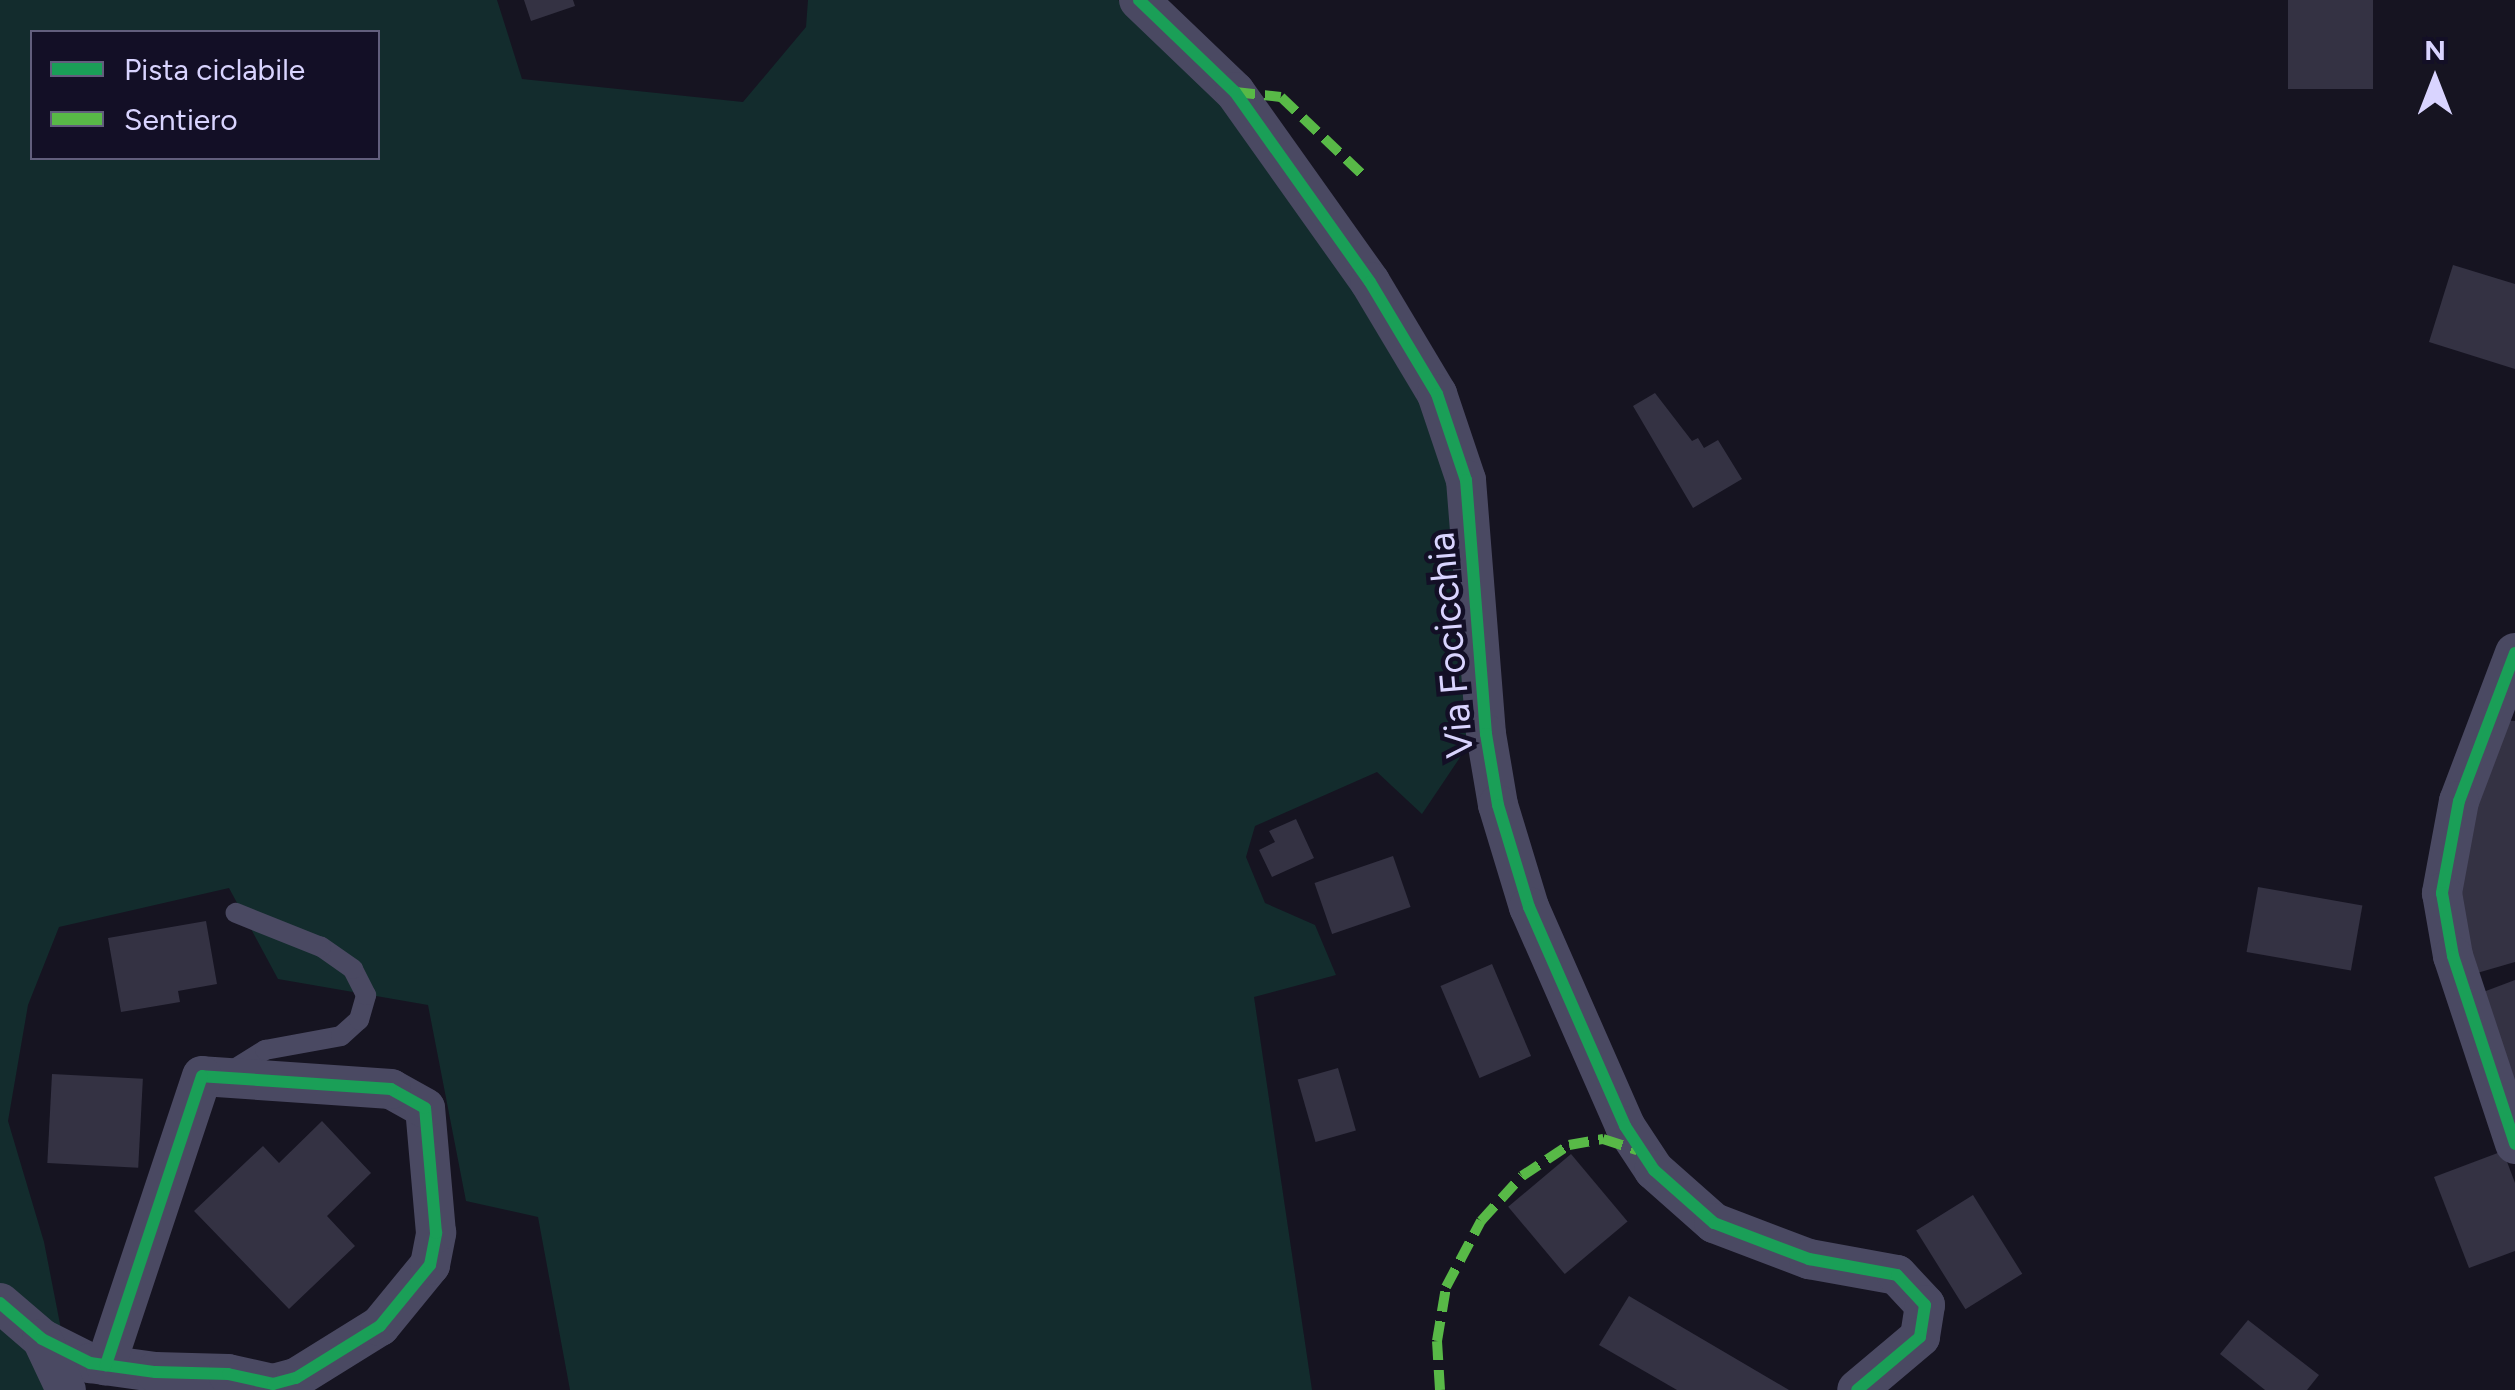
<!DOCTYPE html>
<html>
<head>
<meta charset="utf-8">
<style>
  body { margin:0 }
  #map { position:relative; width:2515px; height:1390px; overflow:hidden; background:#161421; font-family:Figtree,sans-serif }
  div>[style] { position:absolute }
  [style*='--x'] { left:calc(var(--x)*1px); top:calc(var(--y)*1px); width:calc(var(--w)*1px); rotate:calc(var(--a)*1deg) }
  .green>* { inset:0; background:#132c2d }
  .building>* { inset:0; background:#343243; transform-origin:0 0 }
  .service>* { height:20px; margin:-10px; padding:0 10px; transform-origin:10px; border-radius:10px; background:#4a4962 }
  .minor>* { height:40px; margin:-20px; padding:0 20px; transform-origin:20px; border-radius:20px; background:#4a4962 }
  .quiet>* { height:10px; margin-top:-5px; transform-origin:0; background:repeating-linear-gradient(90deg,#58b947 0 20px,transparent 0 30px) }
  .cycleway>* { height:12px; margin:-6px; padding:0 6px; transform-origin:6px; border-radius:6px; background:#1a9f57 }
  span { translate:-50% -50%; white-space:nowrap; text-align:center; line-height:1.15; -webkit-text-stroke:9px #130f26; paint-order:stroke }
  .street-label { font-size:38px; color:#d9d4ff }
  .legend { position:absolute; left:30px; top:30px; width:350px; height:130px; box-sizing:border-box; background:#130f26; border:2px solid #625e7d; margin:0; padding:12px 18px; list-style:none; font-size:30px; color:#d9d4ff }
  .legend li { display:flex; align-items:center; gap:20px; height:50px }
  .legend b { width:50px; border:2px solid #625e7d }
  .north { position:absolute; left:2385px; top:30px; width:100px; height:100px; -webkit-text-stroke:8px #130f26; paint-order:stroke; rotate:0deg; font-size:28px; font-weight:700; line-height:40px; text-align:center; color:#d9d4ff }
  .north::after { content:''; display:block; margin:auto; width:35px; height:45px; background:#d9d4ff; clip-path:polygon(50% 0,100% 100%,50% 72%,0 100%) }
</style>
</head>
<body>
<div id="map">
  <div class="green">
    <div style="clip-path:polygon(evenodd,0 0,497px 0,522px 79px,743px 102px,806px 27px,808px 0,1118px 0,1232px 109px,1397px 340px,1461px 512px,1467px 747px,1422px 814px,1377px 772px,1255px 826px,1246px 857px,1265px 903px,1315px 925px,1336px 975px,1254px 997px,1312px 1390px,570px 1390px,538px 1217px,466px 1201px,428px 1005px,278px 979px,229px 888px,59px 927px,28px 1005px,8px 1121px,44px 1242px,69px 1370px,79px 1390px,0 1390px,0 0,32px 32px,378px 32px,378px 158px,32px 158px,32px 32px)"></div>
  </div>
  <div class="building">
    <div style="clip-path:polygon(524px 0,573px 0,575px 6px,531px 21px)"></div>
    <div style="left:2288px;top:0;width:85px;height:89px"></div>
    <div style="clip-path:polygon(2453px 265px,2515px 284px,2515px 369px,2429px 342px)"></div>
    <div style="clip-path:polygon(1655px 393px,1692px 441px,1698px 438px,1704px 448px,1718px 440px,1742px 479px,1693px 508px,1633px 406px)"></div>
    <div style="clip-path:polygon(2499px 720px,2515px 721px,2515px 962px,2477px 973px,2453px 872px)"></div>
    <div style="clip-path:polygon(1296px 819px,1314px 858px,1272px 877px,1259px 850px,1275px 842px,1269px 831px)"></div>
    <div style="left:1393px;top:856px;width:54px;height:83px;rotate:71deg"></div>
    <div style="left:2258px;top:887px;width:106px;height:66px;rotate:10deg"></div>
    <div style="clip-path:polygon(206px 921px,217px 984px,178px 991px,180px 1002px,121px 1012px,108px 938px)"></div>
    <div style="left:1492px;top:964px;width:100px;height:56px;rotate:67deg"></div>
    <div style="clip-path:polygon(2515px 980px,2515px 1092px,2478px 994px)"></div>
    <div style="left:1338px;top:1068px;width:65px;height:42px;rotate:74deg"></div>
    <div style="left:52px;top:1074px;width:91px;height:89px;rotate:3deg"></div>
    <div style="clip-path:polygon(322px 1121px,371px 1173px,327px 1216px,355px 1246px,289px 1309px,194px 1211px,263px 1146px,279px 1163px)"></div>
    <div style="clip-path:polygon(2503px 1151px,2515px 1183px,2515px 1251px,2469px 1268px,2434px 1177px)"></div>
    <div style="left:1571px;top:1154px;width:88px;height:82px;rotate:50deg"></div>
    <div style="left:1973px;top:1195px;width:93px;height:67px;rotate:58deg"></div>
    <div style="clip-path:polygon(1629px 1296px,1789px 1390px,1677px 1390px,1599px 1345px)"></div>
    <div style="clip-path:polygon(2248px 1320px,2319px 1375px,2307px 1390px,2265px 1390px,2220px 1354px)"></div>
  </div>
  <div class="service">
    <div style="--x:228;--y:1073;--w:44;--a:-31.9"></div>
    <div style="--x:265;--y:1050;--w:77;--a:-10.4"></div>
    <div style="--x:341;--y:1036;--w:24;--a:-42"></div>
    <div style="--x:359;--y:1020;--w:26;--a:-74"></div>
    <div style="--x:366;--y:995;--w:29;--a:-117"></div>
    <div style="--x:353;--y:969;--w:39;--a:-145"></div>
    <div style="--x:321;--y:947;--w:92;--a:-158.2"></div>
  </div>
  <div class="minor">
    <div style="--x:1139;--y:0;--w:133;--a:43.8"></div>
    <div style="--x:1235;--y:92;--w:233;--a:54.6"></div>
    <div style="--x:1370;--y:282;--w:131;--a:59.1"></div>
    <div style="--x:1437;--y:394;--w:91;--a:71.4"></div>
    <div style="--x:1466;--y:480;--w:255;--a:85.5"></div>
    <div style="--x:1486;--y:734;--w:72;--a:80.4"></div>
    <div style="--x:1498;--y:805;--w:107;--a:73.1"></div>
    <div style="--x:1529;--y:907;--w:239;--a:66.3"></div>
    <div style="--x:1625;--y:1126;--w:53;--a:56.6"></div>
    <div style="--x:1654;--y:1170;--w:80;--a:41.5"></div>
    <div style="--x:1714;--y:1223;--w:102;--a:20.8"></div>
    <div style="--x:1809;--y:1259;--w:89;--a:10.3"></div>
    <div style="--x:1897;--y:1275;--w:41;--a:47"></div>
    <div style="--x:1925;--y:1305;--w:32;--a:99"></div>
    <div style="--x:1920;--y:1337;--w:82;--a:139.9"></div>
    <div style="--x:2515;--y:653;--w:158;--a:110.7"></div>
    <div style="--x:2459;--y:801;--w:94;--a:100.5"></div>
    <div style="--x:2442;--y:893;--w:64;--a:80.1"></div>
    <div style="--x:2453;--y:956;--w:198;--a:71.7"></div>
    <div style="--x:0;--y:1303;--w:55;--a:40.6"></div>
    <div style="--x:42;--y:1339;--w:54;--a:26.6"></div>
    <div style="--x:90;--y:1363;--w:66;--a:7.9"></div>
    <div style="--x:155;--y:1372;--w:73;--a:1.6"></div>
    <div style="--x:228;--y:1374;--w:46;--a:12.5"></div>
    <div style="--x:273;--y:1384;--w:24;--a:-15"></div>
    <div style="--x:296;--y:1378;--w:99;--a:-31.8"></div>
    <div style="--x:380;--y:1326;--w:79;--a:-50.7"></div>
    <div style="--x:430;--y:1265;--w:33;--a:-79"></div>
    <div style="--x:436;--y:1233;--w:125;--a:-95"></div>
    <div style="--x:425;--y:1108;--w:39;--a:-151"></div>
    <div style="--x:391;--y:1089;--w:189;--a:-176.1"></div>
    <div style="--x:202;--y:1076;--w:305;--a:108.4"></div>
    <div style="--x:42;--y:1339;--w:56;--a:64.8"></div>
  </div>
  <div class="quiet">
    <div style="--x:1235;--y:92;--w:46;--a:6.2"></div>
    <div style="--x:1281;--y:97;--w:115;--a:43.6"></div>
    <div style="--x:1440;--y:1390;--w:49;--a:-93.5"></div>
    <div style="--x:1437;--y:1341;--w:55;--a:-80.5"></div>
    <div style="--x:1446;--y:1287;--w:75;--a:-62.1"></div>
    <div style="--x:1481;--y:1221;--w:61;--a:-47.7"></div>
    <div style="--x:1522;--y:1176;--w:56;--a:-33.4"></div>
    <div style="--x:1569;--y:1145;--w:35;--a:-10"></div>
    <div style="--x:1603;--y:1139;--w:36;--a:18"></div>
  </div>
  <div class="cycleway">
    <div style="--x:1139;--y:0;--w:133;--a:43.8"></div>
    <div style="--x:1235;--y:92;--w:233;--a:54.6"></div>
    <div style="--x:1370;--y:282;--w:131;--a:59.1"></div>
    <div style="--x:1437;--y:394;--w:91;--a:71.4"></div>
    <div style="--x:1466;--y:480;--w:255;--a:85.5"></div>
    <div style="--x:1486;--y:734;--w:72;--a:80.4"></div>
    <div style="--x:1498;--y:805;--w:107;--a:73.1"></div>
    <div style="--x:1529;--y:907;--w:239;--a:66.3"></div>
    <div style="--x:1625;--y:1126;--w:53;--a:56.6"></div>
    <div style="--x:1654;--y:1170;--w:80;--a:41.5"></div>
    <div style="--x:1714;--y:1223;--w:102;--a:20.8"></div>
    <div style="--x:1809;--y:1259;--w:89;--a:10.3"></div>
    <div style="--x:1897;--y:1275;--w:41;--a:47"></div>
    <div style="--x:1925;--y:1305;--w:32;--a:99"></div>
    <div style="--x:1920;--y:1337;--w:82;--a:139.9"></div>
    <div style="--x:2515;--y:653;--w:158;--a:110.7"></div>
    <div style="--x:2459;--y:801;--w:94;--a:100.5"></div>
    <div style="--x:2442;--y:893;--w:64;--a:80.1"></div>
    <div style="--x:2453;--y:956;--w:198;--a:71.7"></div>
    <div style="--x:0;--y:1303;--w:55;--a:40.6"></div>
    <div style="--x:42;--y:1339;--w:54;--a:26.6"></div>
    <div style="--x:90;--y:1363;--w:66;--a:7.9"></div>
    <div style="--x:155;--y:1372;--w:73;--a:1.6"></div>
    <div style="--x:228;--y:1374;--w:46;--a:12.5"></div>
    <div style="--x:273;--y:1384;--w:24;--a:-15"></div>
    <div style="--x:296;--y:1378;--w:99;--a:-31.8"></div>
    <div style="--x:380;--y:1326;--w:79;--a:-50.7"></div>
    <div style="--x:430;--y:1265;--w:33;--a:-79"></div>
    <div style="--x:436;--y:1233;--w:125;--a:-95"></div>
    <div style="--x:425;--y:1108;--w:39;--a:-151"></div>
    <div style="--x:391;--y:1089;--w:189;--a:-176.1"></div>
    <div style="--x:202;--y:1076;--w:305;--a:108.4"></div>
  </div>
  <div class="street-label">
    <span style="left:1451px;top:645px;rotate:-95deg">Via Focicchia</span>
  </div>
  <ul class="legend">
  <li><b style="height:12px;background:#1a9f57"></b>Pista ciclabile</li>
  <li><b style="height:12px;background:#58b947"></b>Sentiero</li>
  </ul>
  <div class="north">N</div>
</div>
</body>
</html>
